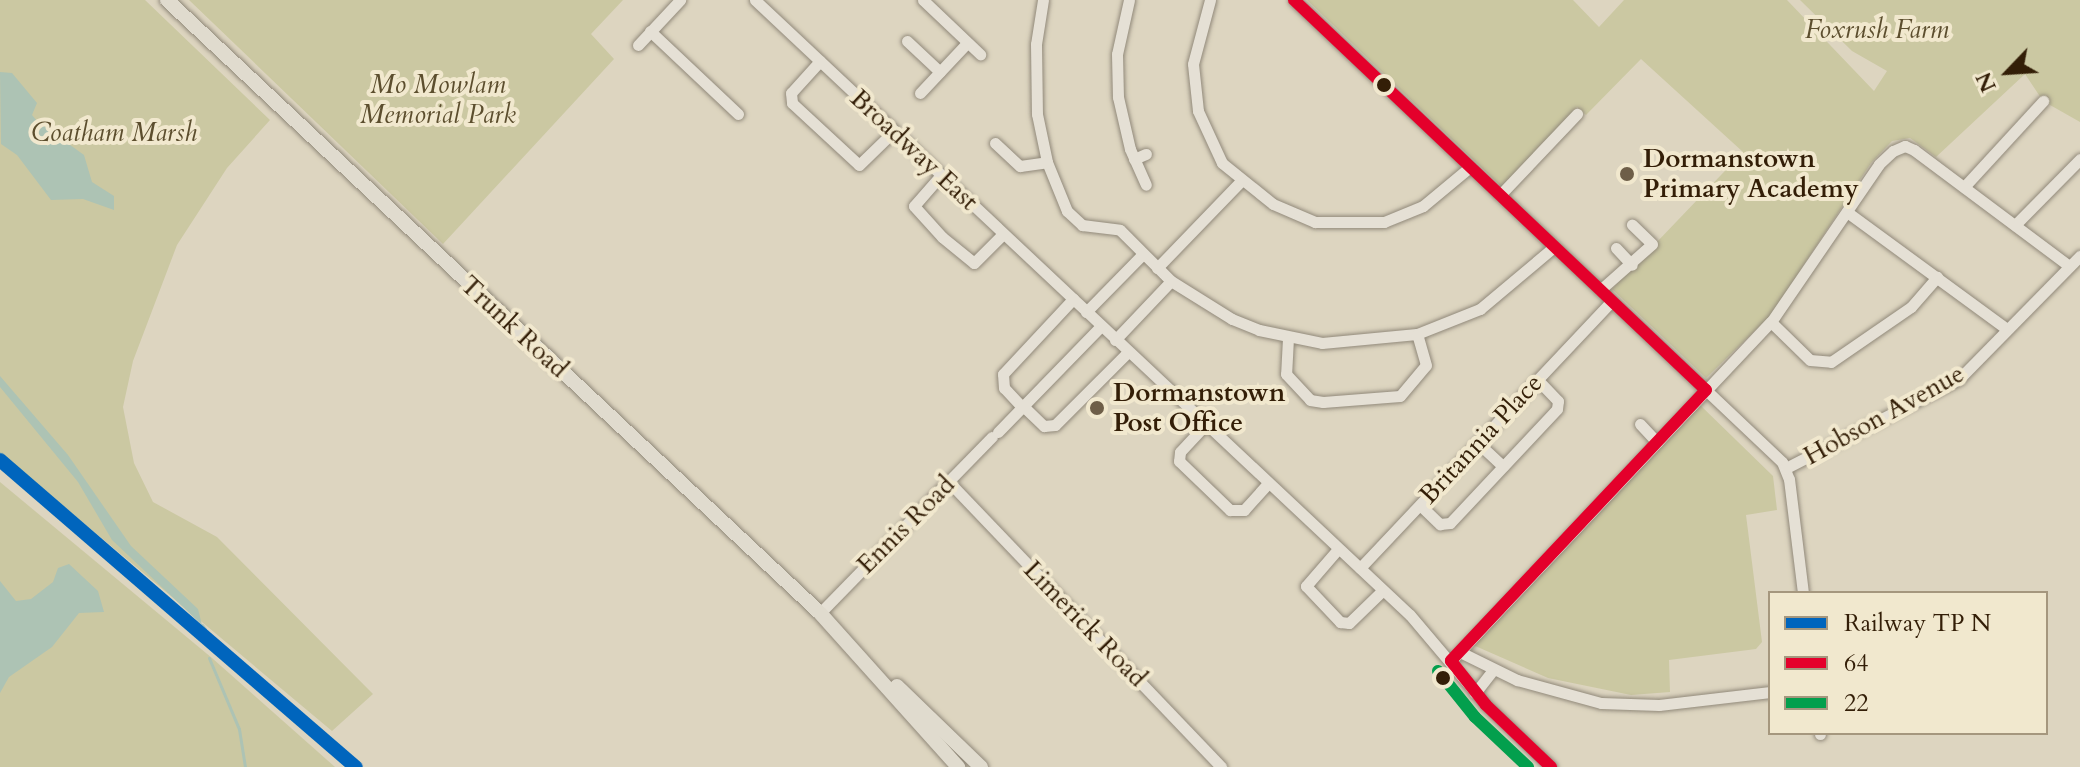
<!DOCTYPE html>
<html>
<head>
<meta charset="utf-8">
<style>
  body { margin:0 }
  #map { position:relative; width:2080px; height:767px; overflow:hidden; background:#ddd5c0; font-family:Cardo,serif }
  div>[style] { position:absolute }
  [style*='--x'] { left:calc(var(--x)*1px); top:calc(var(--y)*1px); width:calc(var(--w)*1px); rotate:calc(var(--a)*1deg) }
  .green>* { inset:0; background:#cbc8a2 }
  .water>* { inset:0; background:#adc3b4 }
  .stream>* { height:3px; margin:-1.5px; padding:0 1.5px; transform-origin:1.5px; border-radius:1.5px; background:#adc3b4 }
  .roads { filter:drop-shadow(0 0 2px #91897a) drop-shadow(0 0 2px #91897a) }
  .minor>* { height:11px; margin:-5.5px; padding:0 5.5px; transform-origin:5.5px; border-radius:5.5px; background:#e5e0d5 }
  .major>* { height:14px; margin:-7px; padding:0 7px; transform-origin:7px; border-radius:7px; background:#e0dbce }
  .bus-1>* { height:12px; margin:-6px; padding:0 6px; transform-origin:6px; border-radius:6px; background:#e4002b }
  .bus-2>* { height:12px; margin:-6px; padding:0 6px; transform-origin:6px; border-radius:6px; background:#039f4d }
  .rail-1>* { height:14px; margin:-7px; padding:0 7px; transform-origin:7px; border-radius:7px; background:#0065bd }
  .dots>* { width:22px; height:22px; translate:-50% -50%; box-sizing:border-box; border:4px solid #f1e8ce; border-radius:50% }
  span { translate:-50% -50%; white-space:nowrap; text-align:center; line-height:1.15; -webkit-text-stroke:8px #f1e8ce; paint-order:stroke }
  .park-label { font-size:26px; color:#5c4e2e; font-style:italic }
  .street-label { font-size:26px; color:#331e07 }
  .poi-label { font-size:26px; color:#331e07; font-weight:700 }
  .left { translate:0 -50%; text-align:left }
  .legend { position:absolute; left:1768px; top:591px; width:280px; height:144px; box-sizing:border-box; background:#f1e8ce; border:2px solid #a5977e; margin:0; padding:10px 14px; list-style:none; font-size:24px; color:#331e07 }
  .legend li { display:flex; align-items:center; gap:16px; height:40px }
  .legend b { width:40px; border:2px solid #a5977e }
  .north { position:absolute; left:1968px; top:32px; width:80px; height:80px; -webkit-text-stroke:6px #f1e8ce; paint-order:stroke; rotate:245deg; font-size:22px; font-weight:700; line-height:32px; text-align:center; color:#331e07 }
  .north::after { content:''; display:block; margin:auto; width:28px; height:36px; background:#331e07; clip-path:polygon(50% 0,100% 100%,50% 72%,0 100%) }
</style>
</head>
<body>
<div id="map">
  <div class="green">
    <div style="clip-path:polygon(0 0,145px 0,270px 120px,227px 168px,177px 245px,133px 361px,123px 407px,134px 463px,153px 502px,217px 537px,373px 694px,332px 731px,0 453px)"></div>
    <div style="clip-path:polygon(189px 0,623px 0,591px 34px,614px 59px,443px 244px)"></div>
    <div style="clip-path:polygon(1307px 0,1573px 0,1599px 27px,1624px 0,1787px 0,1874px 91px,1887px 71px,1852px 51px,1800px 0,2080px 0,2080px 122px,2043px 101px,2025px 74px,1936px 157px,1910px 138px,1892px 141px,1871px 163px,1770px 316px,1706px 378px,1612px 289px,1743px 152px,1641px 59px,1586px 115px,1577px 107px,1503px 188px)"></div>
    <div style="clip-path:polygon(1699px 404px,1773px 476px,1777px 510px,1746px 515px,1762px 642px,1756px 649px,1669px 660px,1670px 692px,1631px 695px,1548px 678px,1473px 645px)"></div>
    <div style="clip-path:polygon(0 482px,212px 658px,335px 767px,0 767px)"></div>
  </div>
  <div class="water">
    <div style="clip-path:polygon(0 72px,12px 73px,37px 103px,32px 115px,37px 121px,84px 155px,92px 182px,114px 196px,114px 210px,83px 199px,51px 200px,17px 155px,1px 144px)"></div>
    <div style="clip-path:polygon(0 376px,68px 455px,131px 546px,198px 609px,202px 625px,112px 540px,78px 482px,0 387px)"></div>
    <div style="clip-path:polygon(69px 564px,98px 591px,104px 612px,79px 613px,52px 647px,9px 677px,0 693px,0 581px,16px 601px,31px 599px,53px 582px,58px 568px)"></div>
  </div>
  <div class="stream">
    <div style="--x:202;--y:625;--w:5;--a:53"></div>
    <div style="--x:209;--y:658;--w:77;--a:67.1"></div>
    <div style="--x:239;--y:729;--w:38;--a:81"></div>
  </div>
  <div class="roads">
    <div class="minor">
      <div style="--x:755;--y:0;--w:898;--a:43.2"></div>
      <div style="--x:1410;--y:615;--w:118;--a:49.8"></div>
      <div style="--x:1486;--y:705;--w:90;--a:43.6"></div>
      <div style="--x:923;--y:0;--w:79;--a:43.5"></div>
      <div style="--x:1043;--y:0;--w:45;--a:99"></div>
      <div style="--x:1036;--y:44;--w:70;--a:89.2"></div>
      <div style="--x:1037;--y:114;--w:49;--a:78.2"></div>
      <div style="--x:1047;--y:162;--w:53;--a:67.8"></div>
      <div style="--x:1067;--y:211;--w:21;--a:43"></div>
      <div style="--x:1082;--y:225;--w:38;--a:7"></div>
      <div style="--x:1120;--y:230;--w:72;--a:45"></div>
      <div style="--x:1171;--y:281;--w:72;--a:31.9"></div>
      <div style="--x:1232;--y:319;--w:29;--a:22"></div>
      <div style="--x:1259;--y:330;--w:64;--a:11.7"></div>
      <div style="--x:1322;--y:343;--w:95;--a:-5.4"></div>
      <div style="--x:1417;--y:334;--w:68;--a:-21.6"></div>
      <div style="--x:1480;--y:309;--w:97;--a:-40"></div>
      <div style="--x:1129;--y:0;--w:55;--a:102.5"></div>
      <div style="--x:1117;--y:54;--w:43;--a:88.7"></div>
      <div style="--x:1118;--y:97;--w:53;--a:77"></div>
      <div style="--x:1130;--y:149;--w:39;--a:66"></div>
      <div style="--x:1210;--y:0;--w:66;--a:104.9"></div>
      <div style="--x:1193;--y:64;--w:47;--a:83.9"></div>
      <div style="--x:1198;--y:111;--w:57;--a:65.2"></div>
      <div style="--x:1222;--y:163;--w:65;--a:38.8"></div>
      <div style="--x:1273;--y:204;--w:46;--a:23.2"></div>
      <div style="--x:1315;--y:222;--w:69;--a:0"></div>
      <div style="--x:1384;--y:222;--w:42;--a:-22.3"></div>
      <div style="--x:1423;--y:206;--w:61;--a:-39.7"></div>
      <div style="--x:1294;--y:0;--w:672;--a:43.43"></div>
      <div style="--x:1782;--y:462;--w:18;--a:68"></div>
      <div style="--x:1789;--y:479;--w:115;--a:83"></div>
      <div style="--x:650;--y:31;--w:121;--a:43.3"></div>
      <div style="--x:907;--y:41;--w:45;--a:43.2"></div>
      <div style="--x:638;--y:45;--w:62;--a:-47"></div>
      <div style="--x:820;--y:61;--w:43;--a:132.2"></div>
      <div style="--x:791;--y:93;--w:10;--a:84"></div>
      <div style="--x:792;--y:103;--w:91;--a:42.8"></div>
      <div style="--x:859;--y:165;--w:49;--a:-44.2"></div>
      <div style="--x:920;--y:93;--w:69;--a:-46.8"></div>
      <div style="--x:995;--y:143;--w:34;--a:43"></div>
      <div style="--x:1020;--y:166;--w:27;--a:-8"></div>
      <div style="--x:1134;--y:159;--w:13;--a:-23"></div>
      <div style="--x:941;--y:175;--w:41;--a:131.1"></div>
      <div style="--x:914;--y:206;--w:42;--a:47.9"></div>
      <div style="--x:942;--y:237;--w:41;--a:39.1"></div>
      <div style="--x:974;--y:263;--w:41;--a:-45"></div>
      <div style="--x:1964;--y:187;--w:117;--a:-47.4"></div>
      <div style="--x:1500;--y:195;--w:112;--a:-46.5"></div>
      <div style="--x:1847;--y:212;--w:198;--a:36.2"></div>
      <div style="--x:2015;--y:225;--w:93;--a:-45.4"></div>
      <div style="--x:1616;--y:248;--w:23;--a:47"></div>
      <div style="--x:1157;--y:268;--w:120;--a:-46"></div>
      <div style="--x:1600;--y:290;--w:69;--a:-41.5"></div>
      <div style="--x:1652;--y:244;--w:28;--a:-136"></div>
      <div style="--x:1086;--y:312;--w:81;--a:-45.5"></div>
      <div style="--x:1771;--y:322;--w:54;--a:44.3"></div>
      <div style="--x:1810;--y:360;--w:21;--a:5"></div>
      <div style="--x:1831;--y:362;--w:97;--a:-34.5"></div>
      <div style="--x:1911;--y:307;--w:40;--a:-49"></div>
      <div style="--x:1288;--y:338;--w:36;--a:93"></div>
      <div style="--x:1286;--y:374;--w:35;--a:47"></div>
      <div style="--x:1310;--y:400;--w:13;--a:9"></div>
      <div style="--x:1323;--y:402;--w:77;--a:-4.5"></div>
      <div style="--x:1400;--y:396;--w:40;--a:-50"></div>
      <div style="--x:1426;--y:365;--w:32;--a:-106"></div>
      <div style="--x:1115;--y:340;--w:81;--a:-46.5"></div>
      <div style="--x:1023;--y:406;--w:29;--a:44"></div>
      <div style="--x:1044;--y:426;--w:11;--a:-5"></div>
      <div style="--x:1055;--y:425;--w:103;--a:-45"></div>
      <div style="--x:1022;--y:407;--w:26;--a:-133"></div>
      <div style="--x:1004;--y:388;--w:14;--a:-94"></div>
      <div style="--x:1003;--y:374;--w:103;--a:-47"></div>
      <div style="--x:1206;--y:424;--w:38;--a:133"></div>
      <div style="--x:1180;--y:452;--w:9;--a:96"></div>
      <div style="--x:1179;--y:461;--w:71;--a:43.9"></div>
      <div style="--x:1230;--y:510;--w:14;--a:0"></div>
      <div style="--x:1244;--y:510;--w:36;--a:-48"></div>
      <div style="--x:1640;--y:424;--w:25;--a:47"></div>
      <div style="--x:998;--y:432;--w:148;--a:-45.8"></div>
      <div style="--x:1478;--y:443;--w:34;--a:43"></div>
      <div style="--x:1786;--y:468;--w:195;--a:-27.2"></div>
      <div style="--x:1959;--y:379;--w:173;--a:-45.5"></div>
      <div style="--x:949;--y:482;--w:394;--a:46.3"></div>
      <div style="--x:1420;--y:505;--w:28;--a:44"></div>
      <div style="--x:1440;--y:524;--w:10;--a:-6"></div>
      <div style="--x:1450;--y:523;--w:156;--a:-46.8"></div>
      <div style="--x:1557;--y:409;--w:8;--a:-83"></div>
      <div style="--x:1558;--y:401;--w:30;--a:-134"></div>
      <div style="--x:1338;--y:549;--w:49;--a:130.9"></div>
      <div style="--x:1306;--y:586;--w:50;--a:46.6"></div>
      <div style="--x:1340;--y:622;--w:9;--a:6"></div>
      <div style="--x:1349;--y:623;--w:47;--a:-44.1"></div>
      <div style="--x:1360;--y:568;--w:367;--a:-46.7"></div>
      <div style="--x:820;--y:613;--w:246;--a:-45.7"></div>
      <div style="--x:1460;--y:652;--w:64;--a:26.2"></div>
      <div style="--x:1517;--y:680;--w:87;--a:15.3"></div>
      <div style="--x:1601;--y:703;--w:58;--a:2"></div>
      <div style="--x:1659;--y:705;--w:112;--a:-6.7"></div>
      <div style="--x:1451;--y:661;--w:466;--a:-46.7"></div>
      <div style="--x:1771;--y:322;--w:191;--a:-55.6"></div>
      <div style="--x:1879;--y:164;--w:19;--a:-43"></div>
      <div style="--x:1893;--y:151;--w:13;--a:-23"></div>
      <div style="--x:1905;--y:146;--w:10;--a:24"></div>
      <div style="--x:1914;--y:150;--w:194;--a:36.8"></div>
      <div style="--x:1475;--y:693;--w:29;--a:-52"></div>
      <div style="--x:1820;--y:733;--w:1;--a:90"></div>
    </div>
    <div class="major">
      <div style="--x:167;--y:0;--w:896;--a:43.19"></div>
      <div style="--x:820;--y:613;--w:207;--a:48.1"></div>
      <div style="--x:897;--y:686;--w:117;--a:44"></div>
    </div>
  </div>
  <div class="bus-1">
    <div style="--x:1294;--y:0;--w:567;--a:43.43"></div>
    <div style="--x:1706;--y:390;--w:372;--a:133.3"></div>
    <div style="--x:1451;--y:661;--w:56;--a:51.5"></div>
    <div style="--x:1486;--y:705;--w:90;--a:43.6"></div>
  </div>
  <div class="bus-2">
    <div style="--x:1438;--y:671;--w:59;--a:51.2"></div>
    <div style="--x:1475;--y:717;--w:73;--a:43.3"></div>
  </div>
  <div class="rail-1">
    <div style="--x:0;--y:460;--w:470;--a:40.8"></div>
  </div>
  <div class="dots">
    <div style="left:1384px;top:85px;background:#331e07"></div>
    <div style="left:1627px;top:174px;background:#6e5e48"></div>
    <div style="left:1097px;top:408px;background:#6e5e48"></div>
    <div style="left:1443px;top:678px;background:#331e07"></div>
  </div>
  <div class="park-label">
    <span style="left:1877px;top:30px">Foxrush Farm</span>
    <span style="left:438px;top:100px">Mo Mowlam<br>Memorial Park</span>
    <span style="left:114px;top:133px">Coatham Marsh</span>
  </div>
  <div class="street-label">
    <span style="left:914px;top:150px;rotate:43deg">Broadway East</span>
    <span style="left:514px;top:327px;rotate:43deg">Trunk Road</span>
    <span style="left:1884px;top:415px;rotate:-29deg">Hobson Avenue</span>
    <span style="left:1481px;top:439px;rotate:-47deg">Britannia Place</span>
    <span style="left:906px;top:525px;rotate:-45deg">Ennis Road</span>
    <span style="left:1085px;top:624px;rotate:46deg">Limerick Road</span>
  </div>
  <div class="poi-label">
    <span class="left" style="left:1643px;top:174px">Dormanstown<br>Primary Academy</span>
    <span class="left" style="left:1113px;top:408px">Dormanstown<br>Post Office</span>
  </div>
  <ul class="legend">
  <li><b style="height:10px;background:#0065bd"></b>Railway TP N</li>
  <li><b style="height:10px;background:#e4002b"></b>64</li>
  <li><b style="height:10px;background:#039f4d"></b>22</li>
  </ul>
  <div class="north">N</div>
</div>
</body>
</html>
